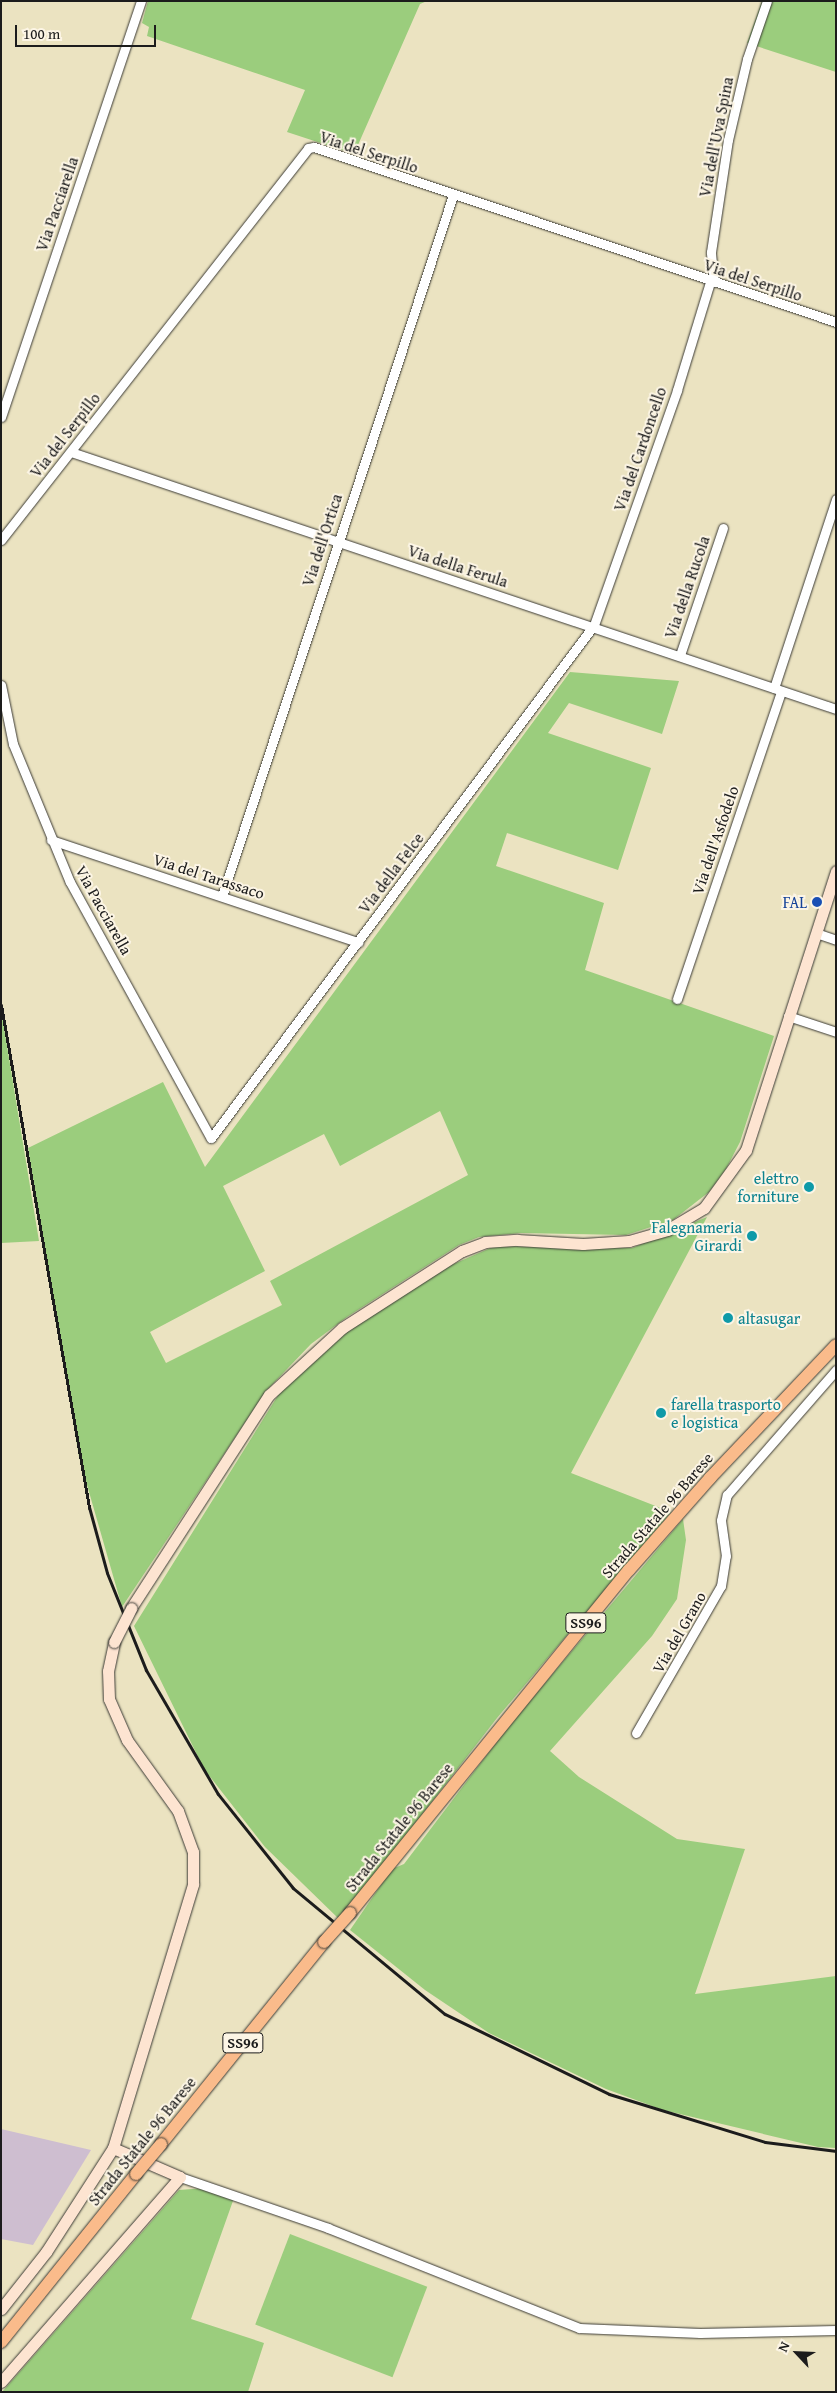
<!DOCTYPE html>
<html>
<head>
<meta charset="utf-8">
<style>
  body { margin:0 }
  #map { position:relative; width:837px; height:2393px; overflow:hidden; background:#ebe3c1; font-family:"Gentium Book Plus",serif }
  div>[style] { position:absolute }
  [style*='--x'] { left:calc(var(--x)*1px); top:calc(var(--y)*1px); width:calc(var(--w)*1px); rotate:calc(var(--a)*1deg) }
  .industrial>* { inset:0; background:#cebed0 }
  .green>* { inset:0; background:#9bcd7d; transform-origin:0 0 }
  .roads { filter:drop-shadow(0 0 1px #3b3a35) drop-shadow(0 0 1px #3b3a35) }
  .minor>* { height:9px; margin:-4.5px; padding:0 4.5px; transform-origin:4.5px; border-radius:4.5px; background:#fff }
  .secondary>* { height:11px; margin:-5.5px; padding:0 5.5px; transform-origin:5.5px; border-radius:5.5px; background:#fde4d1 }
  .primary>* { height:12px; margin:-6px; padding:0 6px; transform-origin:6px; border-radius:6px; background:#fabb8b }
  .rail>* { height:3px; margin:-1.5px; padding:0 1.5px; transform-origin:1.5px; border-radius:1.5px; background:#1c1c1c }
  .bridges { filter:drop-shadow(0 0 1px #3b3a35) drop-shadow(0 0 1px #3b3a35) }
  .secondary-bridge>* { height:11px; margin:-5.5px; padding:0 5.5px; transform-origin:5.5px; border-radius:5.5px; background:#fde4d1 }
  .primary-bridge>* { height:12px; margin:-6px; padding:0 6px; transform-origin:6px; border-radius:6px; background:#fabb8b }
  .dots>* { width:14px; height:14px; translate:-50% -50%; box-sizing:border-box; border:2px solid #fcf5e5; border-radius:50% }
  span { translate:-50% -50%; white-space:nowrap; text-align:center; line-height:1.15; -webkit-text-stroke:4px #fcf5e5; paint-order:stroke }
  .shield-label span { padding:1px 4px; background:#fcf5e5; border:1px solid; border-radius:4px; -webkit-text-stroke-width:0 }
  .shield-label { font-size:15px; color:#1c1c1c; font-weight:700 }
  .street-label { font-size:16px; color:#1c1c1c }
  .transit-label { font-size:16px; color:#164399 }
  .right { translate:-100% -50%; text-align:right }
  .culture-label { font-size:16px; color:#0d838f }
  .left { translate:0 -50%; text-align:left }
  .frame { position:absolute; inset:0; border:2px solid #1c1c1c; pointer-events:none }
  .north { position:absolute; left:772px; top:2328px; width:50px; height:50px; -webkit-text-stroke:4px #fcf5e5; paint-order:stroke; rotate:295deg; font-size:14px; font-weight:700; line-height:20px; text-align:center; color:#1c1c1c }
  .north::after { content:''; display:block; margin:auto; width:18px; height:22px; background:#1c1c1c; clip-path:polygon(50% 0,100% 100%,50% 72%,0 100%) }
  .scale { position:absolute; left:15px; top:25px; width:141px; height:22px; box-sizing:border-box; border:2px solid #1c1c1c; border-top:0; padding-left:6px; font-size:15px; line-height:18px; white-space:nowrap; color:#1c1c1c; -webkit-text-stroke:4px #fcf5e5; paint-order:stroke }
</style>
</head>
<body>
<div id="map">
  <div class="industrial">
    <div style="clip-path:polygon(1px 2129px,91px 2150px,33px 2245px,1px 2239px)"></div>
  </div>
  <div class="green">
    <div style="clip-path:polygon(148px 1px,427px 1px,420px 4px,354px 154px,287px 132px,305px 90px,147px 36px,149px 27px,142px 23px)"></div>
    <div style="clip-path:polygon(762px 1px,836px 1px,836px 72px,747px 43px)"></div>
    <div style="clip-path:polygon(evenodd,570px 672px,679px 681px,662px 734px,569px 703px,548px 733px,651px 768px,618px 870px,507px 833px,496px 866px,604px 903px,585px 970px,774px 1036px,740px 1142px,726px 1169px,709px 1192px,673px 1220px,626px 1235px,521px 1233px,479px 1237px,459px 1245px,347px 1317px,311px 1344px,266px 1391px,122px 1607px,79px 1457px,28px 1148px,163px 1082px,205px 1167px,570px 672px,440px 1111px,468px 1175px,270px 1281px,282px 1305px,166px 1363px,150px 1332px,265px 1271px,223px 1186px,324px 1134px,340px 1166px,440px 1111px)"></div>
    <div style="clip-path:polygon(1px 1009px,39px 1241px,1px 1243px)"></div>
    <div style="clip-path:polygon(707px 1217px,571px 1473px,671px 1512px,497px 1718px,340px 1920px,265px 1847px,204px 1769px,134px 1626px,282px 1389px,354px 1326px,449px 1266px,495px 1246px,632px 1248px)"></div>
    <div style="clip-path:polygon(683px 1519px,686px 1540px,677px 1599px,652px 1636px,550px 1751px,579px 1777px,677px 1839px,745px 1849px,695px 1994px,836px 1976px,836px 2148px,818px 2147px,663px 2110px,606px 2089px,489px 2033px,425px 1990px,350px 1930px,392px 1869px,404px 1864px,508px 1727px)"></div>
    <div style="clip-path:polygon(206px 2188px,234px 2198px,191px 2319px,264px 2343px,248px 2392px,2px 2392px,179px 2190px)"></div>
    <div style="left:290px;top:2234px;width:147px;height:97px;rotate:21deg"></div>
  </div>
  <div class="roads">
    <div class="minor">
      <div style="--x:714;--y:282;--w:30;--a:-96"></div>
      <div style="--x:711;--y:252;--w:113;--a:-81.4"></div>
      <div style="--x:728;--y:140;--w:83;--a:-76.8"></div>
      <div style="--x:747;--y:59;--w:61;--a:-71"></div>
      <div style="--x:1;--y:417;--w:439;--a:-71.4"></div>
      <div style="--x:71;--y:452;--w:807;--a:18.57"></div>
      <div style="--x:1;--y:540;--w:498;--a:-51.9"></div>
      <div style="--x:308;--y:148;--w:6;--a:-9"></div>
      <div style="--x:314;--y:147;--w:551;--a:18.53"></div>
      <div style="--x:680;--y:655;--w:134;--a:-71.3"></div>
      <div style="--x:1;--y:685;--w:60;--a:78.5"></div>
      <div style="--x:13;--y:744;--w:149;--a:67.6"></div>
      <div style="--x:70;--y:882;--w:292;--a:61.2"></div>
      <div style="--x:211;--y:1138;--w:640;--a:-53.26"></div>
      <div style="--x:594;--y:625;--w:249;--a:-70.5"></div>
      <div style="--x:677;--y:390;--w:113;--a:-73"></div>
      <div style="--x:774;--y:688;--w:199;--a:-71.8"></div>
      <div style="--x:51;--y:840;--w:324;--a:18.4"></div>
      <div style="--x:222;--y:896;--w:738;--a:-71.76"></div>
      <div style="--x:816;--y:933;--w:21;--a:19"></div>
      <div style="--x:677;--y:999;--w:325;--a:-71.3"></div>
      <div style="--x:788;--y:1016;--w:51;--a:18.4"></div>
      <div style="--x:636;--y:1733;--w:170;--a:-60"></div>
      <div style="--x:721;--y:1586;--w:30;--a:-81"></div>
      <div style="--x:726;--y:1556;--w:36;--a:-98"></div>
      <div style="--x:721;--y:1520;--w:26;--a:-77"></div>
      <div style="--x:727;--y:1495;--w:166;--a:-48.9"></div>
      <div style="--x:180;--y:2177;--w:157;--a:19"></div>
      <div style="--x:328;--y:2228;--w:270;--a:21.7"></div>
      <div style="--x:579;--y:2328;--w:121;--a:2.4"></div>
      <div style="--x:700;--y:2333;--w:136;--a:-1.3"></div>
    </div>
    <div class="secondary">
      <div style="--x:131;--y:1608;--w:254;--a:-57.1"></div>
      <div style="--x:269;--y:1395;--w:99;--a:-42.5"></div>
      <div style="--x:342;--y:1328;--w:143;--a:-32.7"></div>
      <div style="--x:462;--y:1251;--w:25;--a:-21"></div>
      <div style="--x:485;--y:1242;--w:32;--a:-4"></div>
      <div style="--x:517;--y:1240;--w:66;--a:3.5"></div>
      <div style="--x:583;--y:1244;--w:46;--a:-3.7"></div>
      <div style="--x:629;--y:1241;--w:40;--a:-16"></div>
      <div style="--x:667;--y:1230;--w:43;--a:-30.7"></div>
      <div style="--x:704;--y:1208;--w:72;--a:-54.1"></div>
      <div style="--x:746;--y:1150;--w:293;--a:-72.1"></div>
      <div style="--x:1;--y:2309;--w:73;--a:-51.7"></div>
      <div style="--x:46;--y:2252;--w:124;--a:-57.2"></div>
      <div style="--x:113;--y:2148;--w:276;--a:-73.1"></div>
      <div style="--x:193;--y:1884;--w:32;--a:-90"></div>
      <div style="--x:193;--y:1852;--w:44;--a:-110.1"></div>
      <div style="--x:178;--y:1811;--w:87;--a:-125.7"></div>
      <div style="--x:127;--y:1740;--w:45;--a:-113.7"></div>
      <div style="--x:109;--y:1699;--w:28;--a:-92"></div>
      <div style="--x:108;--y:1671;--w:30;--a:-78"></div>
      <div style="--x:1;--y:2382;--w:272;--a:-48.9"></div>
      <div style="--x:180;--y:2177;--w:73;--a:-156.6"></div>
    </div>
    <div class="primary">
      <div style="--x:350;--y:1913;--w:442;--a:-50.9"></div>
      <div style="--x:629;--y:1570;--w:123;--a:-48.6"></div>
      <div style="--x:710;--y:1478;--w:183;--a:-46.5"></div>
      <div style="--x:161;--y:2144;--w:260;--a:-51.1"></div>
      <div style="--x:1;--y:2342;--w:216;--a:-51.2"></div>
    </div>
  </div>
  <div class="rail">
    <div style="--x:1;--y:1005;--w:510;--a:80.06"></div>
    <div style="--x:89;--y:1507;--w:68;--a:74.7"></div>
    <div style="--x:107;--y:1573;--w:105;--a:68.1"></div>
    <div style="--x:146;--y:1670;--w:143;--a:59.9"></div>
    <div style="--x:218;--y:1794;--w:120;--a:51.4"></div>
    <div style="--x:293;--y:1888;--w:197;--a:39.7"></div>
    <div style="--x:445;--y:2014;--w:182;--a:26"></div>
    <div style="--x:609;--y:2094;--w:163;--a:17.1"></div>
    <div style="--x:765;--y:2142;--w:72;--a:7.2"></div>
  </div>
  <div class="bridges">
    <div class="secondary-bridge">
      <div style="--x:114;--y:1642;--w:38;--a:-63"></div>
    </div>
    <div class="primary-bridge">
      <div style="--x:324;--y:1942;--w:39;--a:-48"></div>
      <div style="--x:136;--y:2174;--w:39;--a:-50"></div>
    </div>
  </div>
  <div class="dots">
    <div style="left:817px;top:902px;background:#1a4fb4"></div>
    <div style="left:809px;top:1187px;background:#0f9aa8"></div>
    <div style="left:752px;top:1236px;background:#0f9aa8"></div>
    <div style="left:728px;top:1318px;background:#0f9aa8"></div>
    <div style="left:661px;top:1413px;background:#0f9aa8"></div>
  </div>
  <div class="shield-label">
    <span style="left:586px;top:1623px">SS96</span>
    <span style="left:243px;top:2043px">SS96</span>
  </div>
  <div class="street-label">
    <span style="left:716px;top:137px;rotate:-79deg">Via dell'Uva Spina</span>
    <span style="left:369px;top:152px;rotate:18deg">Via del Serpillo</span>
    <span style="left:57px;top:204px;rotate:-71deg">Via Pacciarella</span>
    <span style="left:753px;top:280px;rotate:18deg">Via del Serpillo</span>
    <span style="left:65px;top:435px;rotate:-52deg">Via del Serpillo</span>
    <span style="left:640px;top:449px;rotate:-71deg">Via del Cardoncello</span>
    <span style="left:322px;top:540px;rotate:-72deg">Via dell'Ortica</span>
    <span style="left:458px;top:566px;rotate:18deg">Via della Ferula</span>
    <span style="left:687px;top:587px;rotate:-71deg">Via della Rucola</span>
    <span style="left:715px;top:840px;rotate:-71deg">Via dell'Asfodelo</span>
    <span style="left:391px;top:873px;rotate:-53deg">Via della Felce</span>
    <span style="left:209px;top:876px;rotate:18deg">Via del Tarassaco</span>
    <span style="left:104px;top:910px;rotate:61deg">Via Pacciarella</span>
    <span style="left:657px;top:1515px;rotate:-49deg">Strada Statale 96 Barese</span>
    <span style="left:679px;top:1632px;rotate:-60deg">Via del Grano</span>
    <span style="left:399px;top:1827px;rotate:-51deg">Strada Statale 96 Barese</span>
    <span style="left:142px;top:2141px;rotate:-51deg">Strada Statale 96 Barese</span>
  </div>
  <div class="transit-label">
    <span class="right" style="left:807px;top:902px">FAL</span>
  </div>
  <div class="culture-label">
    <span class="right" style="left:799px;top:1187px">elettro<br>forniture</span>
    <span class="right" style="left:742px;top:1236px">Falegnameria<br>Girardi</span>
    <span class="left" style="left:738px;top:1318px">altasugar</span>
    <span class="left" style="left:671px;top:1413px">farella trasporto<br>e logistica</span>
  </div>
  <div class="frame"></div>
  <div class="north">N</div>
  <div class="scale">100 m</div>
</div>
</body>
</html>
